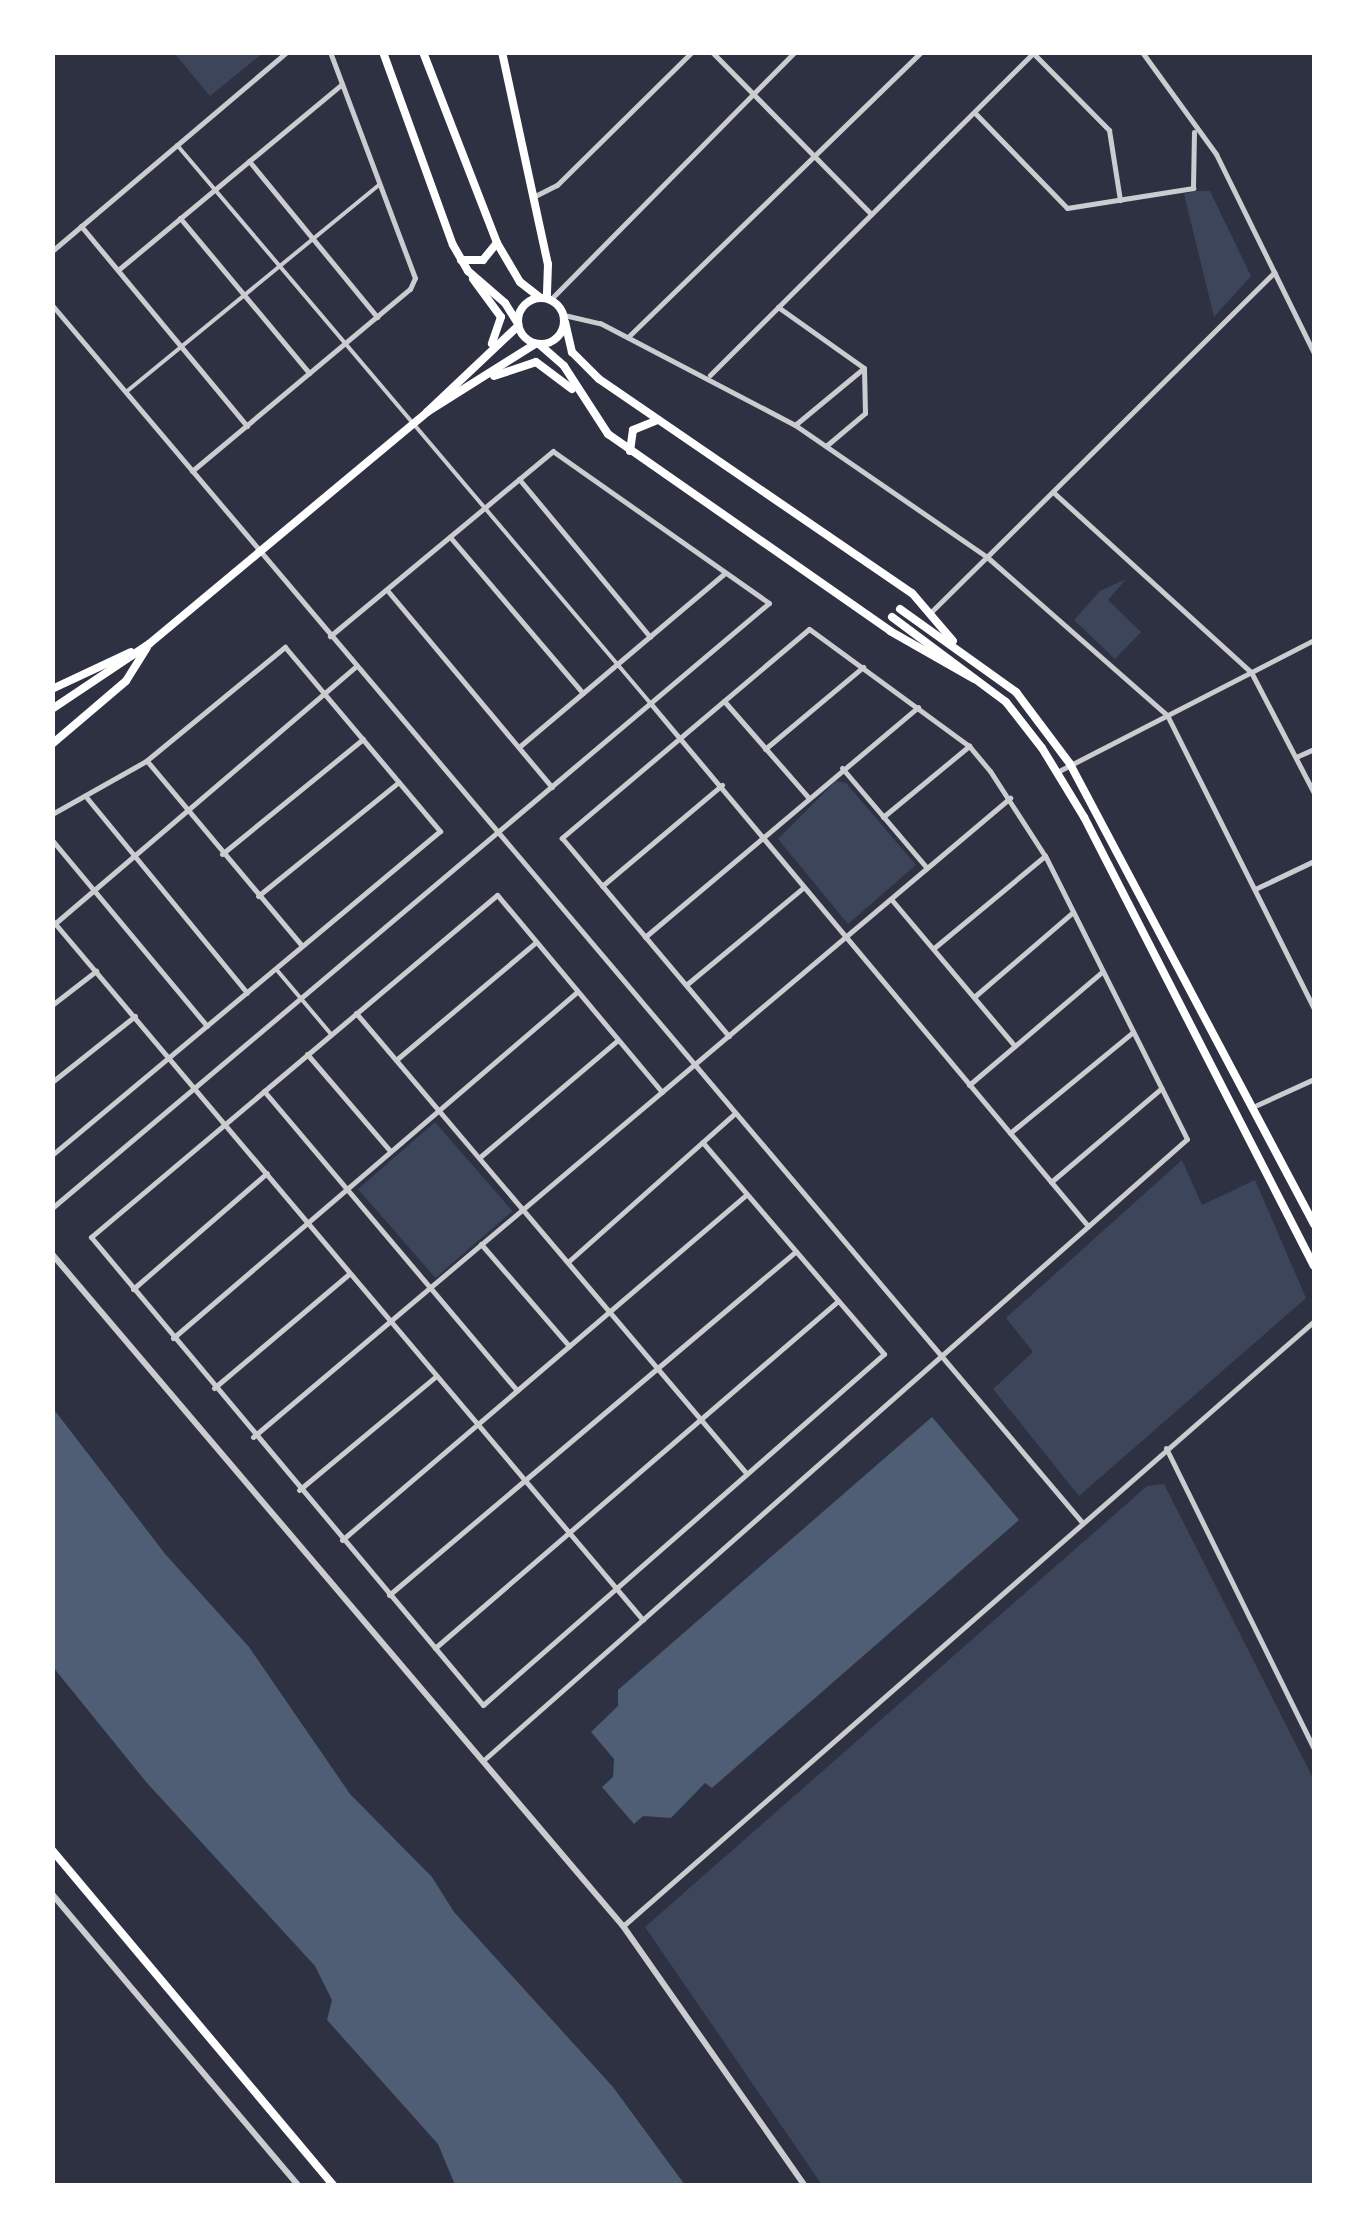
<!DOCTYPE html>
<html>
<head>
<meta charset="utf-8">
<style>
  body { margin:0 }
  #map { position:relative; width:1367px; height:2238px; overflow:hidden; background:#2d3142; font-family:Ubuntu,sans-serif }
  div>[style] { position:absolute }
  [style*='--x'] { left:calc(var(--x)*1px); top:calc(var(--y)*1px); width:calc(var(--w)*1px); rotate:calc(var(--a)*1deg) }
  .green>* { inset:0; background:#3c4559; transform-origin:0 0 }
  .water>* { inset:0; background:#4f5d75 }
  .pedestrian>* { height:4px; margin:-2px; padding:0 2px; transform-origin:2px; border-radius:2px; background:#caccd0 }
  .minor>* { height:5px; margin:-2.5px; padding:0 2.5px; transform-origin:2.5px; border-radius:2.5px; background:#caccd0 }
  .tertiary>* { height:6px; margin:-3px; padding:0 3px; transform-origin:3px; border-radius:3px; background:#caccd0 }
  .secondary>* { height:8px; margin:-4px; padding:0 4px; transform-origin:4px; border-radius:4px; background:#fff }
  .primary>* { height:8px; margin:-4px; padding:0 4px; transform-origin:4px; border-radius:4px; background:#fff }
  .primary>.ring { margin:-4px; padding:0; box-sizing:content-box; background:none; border:8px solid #fff; border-radius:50% }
  span { translate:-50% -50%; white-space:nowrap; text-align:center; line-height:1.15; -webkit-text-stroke:8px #fff; paint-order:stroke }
  .frame { position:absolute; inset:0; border:55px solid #fff; pointer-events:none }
</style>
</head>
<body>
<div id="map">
  <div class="green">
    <div style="clip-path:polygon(174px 53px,263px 53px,210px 96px)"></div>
    <div style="clip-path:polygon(1194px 191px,1210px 191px,1251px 276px,1214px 317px,1184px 194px)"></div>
    <div style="clip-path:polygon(1126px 579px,1108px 600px,1141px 632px,1115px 659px,1074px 620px,1100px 591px)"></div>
    <div style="clip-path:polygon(836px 781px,846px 783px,916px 865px,848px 924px,778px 839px)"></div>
    <div style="left:435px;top:1122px;width:118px;height:102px;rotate:49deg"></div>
    <div style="clip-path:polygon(1182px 1160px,1202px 1205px,1255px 1180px,1306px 1298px,1079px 1496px,993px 1389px,1033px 1352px,1006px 1318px)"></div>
    <div style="clip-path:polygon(1164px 1484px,1314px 1780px,1314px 2185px,822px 2185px,645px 1927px,1147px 1486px)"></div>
  </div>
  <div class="water">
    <div style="clip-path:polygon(52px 1407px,166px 1555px,249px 1647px,350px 1794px,432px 1877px,454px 1912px,613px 2087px,685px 2185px,455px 2185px,438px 2144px,327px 2020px,332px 2000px,315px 1966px,147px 1783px,53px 1667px)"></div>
    <div style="clip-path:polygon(932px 1417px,1019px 1520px,712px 1788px,705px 1783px,671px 1818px,643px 1816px,634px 1824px,602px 1787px,613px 1777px,614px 1759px,591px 1732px,618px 1706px,618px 1690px)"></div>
  </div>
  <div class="pedestrian">
    <div style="--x:177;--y:145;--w:733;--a:49.7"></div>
    <div style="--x:126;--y:392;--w:328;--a:-39.3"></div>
    <div style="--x:276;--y:969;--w:85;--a:49.8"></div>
  </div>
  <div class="minor">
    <div style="--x:712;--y:52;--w:227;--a:45.5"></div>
    <div style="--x:1032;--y:52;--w:110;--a:45.4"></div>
    <div style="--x:1109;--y:130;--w:71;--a:81.1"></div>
    <div style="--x:1142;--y:52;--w:126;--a:54"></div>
    <div style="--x:1216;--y:154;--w:222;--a:63.8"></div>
    <div style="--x:975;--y:113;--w:132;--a:45.9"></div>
    <div style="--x:1067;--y:208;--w:128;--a:-9"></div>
    <div style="--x:1193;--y:188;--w:56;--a:-89"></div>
    <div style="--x:249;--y:161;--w:202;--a:50.6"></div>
    <div style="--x:535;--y:196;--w:25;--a:-27"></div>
    <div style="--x:557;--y:185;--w:190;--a:-44.6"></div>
    <div style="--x:180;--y:218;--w:202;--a:50.2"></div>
    <div style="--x:81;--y:226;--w:260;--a:50.3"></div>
    <div style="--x:52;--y:251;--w:308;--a:-40.3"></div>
    <div style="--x:118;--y:270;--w:291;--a:-39.7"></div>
    <div style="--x:551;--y:299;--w:347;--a:-45.4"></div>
    <div style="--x:52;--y:305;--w:1594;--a:49.76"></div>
    <div style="--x:778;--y:307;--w:105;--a:35.3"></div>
    <div style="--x:564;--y:315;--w:37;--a:13"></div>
    <div style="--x:600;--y:323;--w:220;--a:27.6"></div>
    <div style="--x:795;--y:425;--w:233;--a:34.5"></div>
    <div style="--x:987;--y:557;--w:240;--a:41.3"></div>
    <div style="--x:1167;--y:715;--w:328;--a:63.4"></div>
    <div style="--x:628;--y:337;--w:409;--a:-44.2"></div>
    <div style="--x:710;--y:375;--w:457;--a:-44.9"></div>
    <div style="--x:795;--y:425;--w:89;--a:-39.6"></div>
    <div style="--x:826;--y:446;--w:51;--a:-40.2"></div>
    <div style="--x:865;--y:413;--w:45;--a:-91.3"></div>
    <div style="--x:192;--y:471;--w:284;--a:-39.9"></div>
    <div style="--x:410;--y:289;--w:12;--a:-66"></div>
    <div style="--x:415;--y:278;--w:241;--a:-110.6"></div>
    <div style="--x:519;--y:479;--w:205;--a:50.3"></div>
    <div style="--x:1053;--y:492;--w:268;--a:42.3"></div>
    <div style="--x:1251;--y:672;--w:136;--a:62.5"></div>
    <div style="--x:450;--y:537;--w:205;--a:49.6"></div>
    <div style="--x:387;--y:590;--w:257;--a:50.1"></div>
    <div style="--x:929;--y:614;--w:486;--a:-44.7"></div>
    <div style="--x:724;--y:701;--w:128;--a:48.8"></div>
    <div style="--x:651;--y:704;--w:681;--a:50.07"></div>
    <div style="--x:519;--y:747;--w:270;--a:-40.2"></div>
    <div style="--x:765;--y:749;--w:128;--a:-39.9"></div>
    <div style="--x:1296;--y:757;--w:20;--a:-24"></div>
    <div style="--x:147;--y:761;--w:241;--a:50"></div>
    <div style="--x:842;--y:768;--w:131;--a:49.6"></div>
    <div style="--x:1057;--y:772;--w:289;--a:-27.2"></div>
    <div style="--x:87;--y:798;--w:252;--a:50.6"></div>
    <div style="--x:52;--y:814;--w:108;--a:-29.4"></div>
    <div style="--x:146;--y:761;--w:180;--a:-39.4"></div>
    <div style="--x:285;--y:647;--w:241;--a:49.9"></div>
    <div style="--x:440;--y:831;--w:505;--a:140.14"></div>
    <div style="--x:883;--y:817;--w:112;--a:-39.5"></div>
    <div style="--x:52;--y:840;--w:242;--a:50.2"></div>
    <div style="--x:222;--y:854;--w:182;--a:-39.2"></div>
    <div style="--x:602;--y:886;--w:157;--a:-40.1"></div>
    <div style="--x:1255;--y:889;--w:65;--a:-25.4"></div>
    <div style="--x:258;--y:896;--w:181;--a:-39"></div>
    <div style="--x:891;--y:899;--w:192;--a:49.9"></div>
    <div style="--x:52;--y:920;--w:916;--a:49.83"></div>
    <div style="--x:52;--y:926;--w:400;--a:-40.5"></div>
    <div style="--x:645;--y:937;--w:357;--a:-40.1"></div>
    <div style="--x:934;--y:948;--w:144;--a:-39.7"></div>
    <div style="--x:686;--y:985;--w:152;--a:-39.7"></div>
    <div style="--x:974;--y:997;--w:128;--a:-40.6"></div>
    <div style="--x:52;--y:1005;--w:56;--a:-37.7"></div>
    <div style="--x:356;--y:1013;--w:604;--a:49.7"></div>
    <div style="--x:307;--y:1054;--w:128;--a:49.4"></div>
    <div style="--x:396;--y:1060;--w:183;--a:-40.1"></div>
    <div style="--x:52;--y:1082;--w:106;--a:-38.5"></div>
    <div style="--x:969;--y:1085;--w:175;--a:-40.4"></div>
    <div style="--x:264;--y:1091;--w:392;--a:49.8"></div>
    <div style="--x:662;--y:1092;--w:257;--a:-129.9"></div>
    <div style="--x:497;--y:895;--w:531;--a:139.89"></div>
    <div style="--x:91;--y:1237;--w:610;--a:50.05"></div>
    <div style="--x:483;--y:1705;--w:533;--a:-41.2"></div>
    <div style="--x:884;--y:1354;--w:279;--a:-130.6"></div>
    <div style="--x:1257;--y:1105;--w:63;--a:-24.5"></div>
    <div style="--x:1010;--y:1133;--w:159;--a:-39.4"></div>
    <div style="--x:480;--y:1157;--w:181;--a:-40.3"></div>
    <div style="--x:1051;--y:1182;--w:145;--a:-40.3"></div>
    <div style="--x:52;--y:1208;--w:938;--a:-40.16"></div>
    <div style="--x:769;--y:603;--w:264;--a:-144.9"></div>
    <div style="--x:553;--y:451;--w:290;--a:140.3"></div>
    <div style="--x:481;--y:1244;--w:135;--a:49.2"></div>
    <div style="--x:569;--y:1261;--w:222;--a:-41.7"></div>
    <div style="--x:133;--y:1289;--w:177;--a:-40.9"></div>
    <div style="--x:173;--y:1338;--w:532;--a:-40.58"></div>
    <div style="--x:214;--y:1388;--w:177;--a:-40.2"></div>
    <div style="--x:253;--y:1437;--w:991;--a:-40.17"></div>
    <div style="--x:1166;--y:1448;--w:335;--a:63.8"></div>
    <div style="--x:299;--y:1490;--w:177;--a:-39.7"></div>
    <div style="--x:342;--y:1540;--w:531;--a:-40.5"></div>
    <div style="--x:389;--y:1595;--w:531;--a:-40.19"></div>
    <div style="--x:435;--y:1648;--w:532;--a:-40.73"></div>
    <div style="--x:486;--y:1758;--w:935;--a:-41.45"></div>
    <div style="--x:1187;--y:1139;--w:317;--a:-116.6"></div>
    <div style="--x:1045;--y:856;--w:101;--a:-122.9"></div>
    <div style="--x:990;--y:771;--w:33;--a:-130"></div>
    <div style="--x:969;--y:746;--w:198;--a:-143.8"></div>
    <div style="--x:809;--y:629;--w:324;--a:139.8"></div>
    <div style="--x:562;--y:838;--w:259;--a:49.9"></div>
    <div style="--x:623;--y:1926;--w:918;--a:-41.2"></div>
  </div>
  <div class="tertiary">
    <div style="--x:52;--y:1254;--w:882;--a:49.65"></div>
    <div style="--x:623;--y:1926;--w:317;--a:55"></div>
    <div style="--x:52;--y:1894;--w:382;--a:49.8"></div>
  </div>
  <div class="secondary">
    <div style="--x:502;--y:52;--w:217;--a:77.8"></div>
    <div style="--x:548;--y:264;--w:34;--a:92"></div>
    <div style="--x:52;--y:1850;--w:439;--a:50"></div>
  </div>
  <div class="primary">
    <div style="--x:383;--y:52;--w:205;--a:70.1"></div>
    <div style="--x:453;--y:245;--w:30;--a:60"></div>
    <div style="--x:468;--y:271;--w:49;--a:40.9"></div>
    <div style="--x:505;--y:303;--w:25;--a:58"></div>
    <div style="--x:423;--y:52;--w:205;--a:68.8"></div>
    <div style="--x:497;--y:243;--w:45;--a:59.5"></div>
    <div style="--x:520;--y:282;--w:24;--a:38"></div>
    <div style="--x:461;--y:260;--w:22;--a:0"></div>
    <div style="--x:483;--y:260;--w:22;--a:-51"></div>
    <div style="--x:473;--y:279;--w:47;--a:53.6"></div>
    <div style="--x:501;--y:317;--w:28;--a:109"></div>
    <div class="ring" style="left:518px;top:298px;width:38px;height:38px"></div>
    <div style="--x:565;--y:322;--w:31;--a:77"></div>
    <div style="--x:572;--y:352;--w:38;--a:45"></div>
    <div style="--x:599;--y:379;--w:379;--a:34.4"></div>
    <div style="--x:912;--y:593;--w:63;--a:49.5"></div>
    <div style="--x:518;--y:326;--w:125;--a:136.6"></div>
    <div style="--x:427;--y:412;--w:128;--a:-32.2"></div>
    <div style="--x:539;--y:344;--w:33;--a:41"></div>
    <div style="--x:564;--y:366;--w:81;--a:57.1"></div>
    <div style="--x:608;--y:434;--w:344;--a:34.9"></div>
    <div style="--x:890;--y:631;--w:97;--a:29.7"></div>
    <div style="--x:494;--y:376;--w:44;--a:-18.4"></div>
    <div style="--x:536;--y:362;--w:45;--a:36.9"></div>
    <div style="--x:630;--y:451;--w:21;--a:-82"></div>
    <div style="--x:633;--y:430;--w:27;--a:-22"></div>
    <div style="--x:900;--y:609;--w:143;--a:35.6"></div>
    <div style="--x:1016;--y:692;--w:90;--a:53.1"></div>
    <div style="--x:1070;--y:764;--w:521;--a:62.06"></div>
    <div style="--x:892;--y:617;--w:142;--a:36.7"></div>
    <div style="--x:1006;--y:702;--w:58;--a:52"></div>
    <div style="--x:1042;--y:748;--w:81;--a:58.7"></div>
    <div style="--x:1084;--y:817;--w:504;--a:62.88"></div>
    <div style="--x:52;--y:689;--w:87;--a:-25.1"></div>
    <div style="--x:52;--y:709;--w:117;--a:-33.8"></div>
    <div style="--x:149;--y:644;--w:362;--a:-39.8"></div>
    <div style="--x:52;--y:744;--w:97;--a:-40.4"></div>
    <div style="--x:126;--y:681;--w:39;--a:-58"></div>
  </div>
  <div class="frame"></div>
</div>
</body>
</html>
